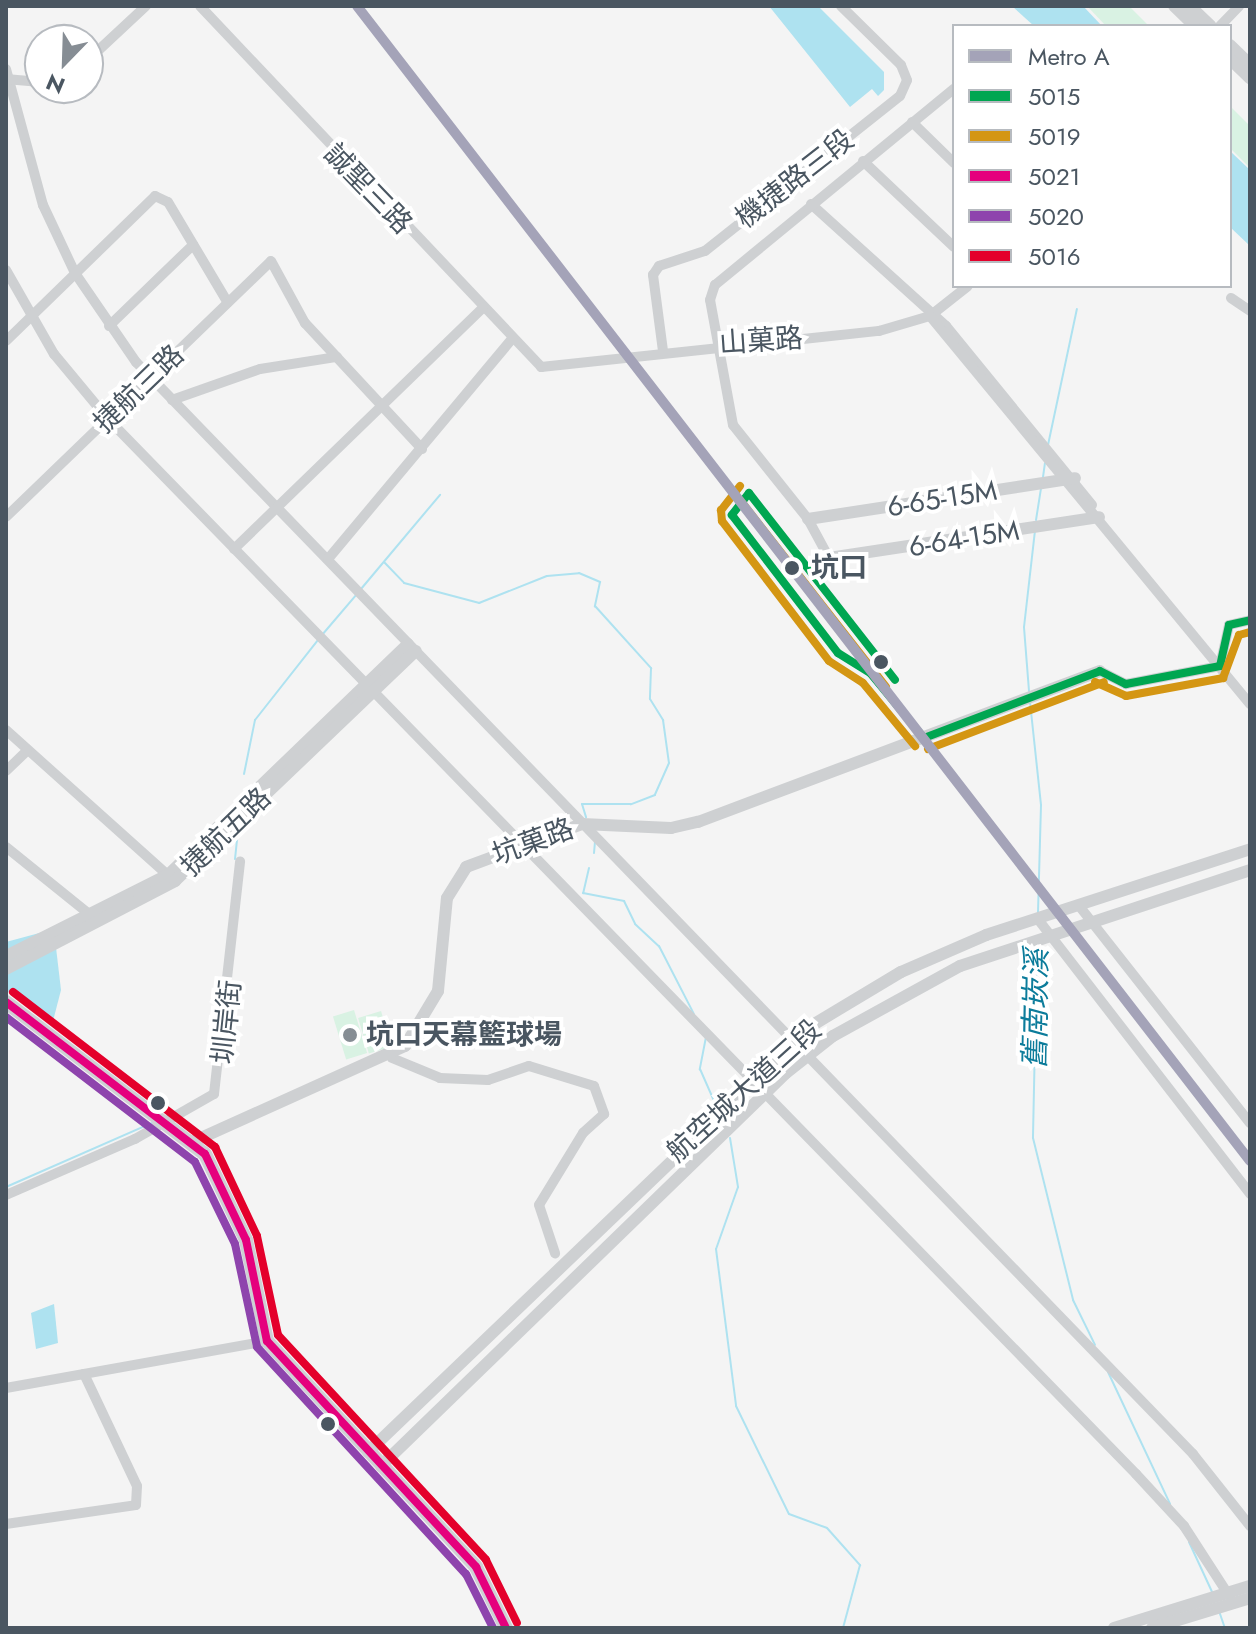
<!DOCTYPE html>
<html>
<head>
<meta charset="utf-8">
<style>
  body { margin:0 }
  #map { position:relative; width:1256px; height:1634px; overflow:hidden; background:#f4f4f4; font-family:Jost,"Noto Sans TC",sans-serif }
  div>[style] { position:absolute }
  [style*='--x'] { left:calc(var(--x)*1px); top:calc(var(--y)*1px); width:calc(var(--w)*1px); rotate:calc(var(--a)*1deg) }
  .green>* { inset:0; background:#d9f2e3; transform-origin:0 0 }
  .water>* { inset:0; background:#aee2f0 }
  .stream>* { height:2px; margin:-1px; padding:0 1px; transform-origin:1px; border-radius:1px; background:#aee2f0 }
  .minor>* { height:10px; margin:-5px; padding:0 5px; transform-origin:5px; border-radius:5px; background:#ced0d2 }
  .tertiary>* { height:12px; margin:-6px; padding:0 6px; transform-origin:6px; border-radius:6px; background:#ced0d2 }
  .secondary>* { height:14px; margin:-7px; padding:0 7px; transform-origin:7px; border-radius:7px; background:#ced0d4 }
  .bus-1>* { height:8px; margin:-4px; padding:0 4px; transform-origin:4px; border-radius:4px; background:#00a651 }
  .bus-2>* { height:8px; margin:-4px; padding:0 4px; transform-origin:4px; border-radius:4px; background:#d49613 }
  .bus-3>* { height:8px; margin:-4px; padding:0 4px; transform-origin:4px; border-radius:4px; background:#e5007d }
  .bus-4>* { height:8px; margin:-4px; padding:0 4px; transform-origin:4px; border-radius:4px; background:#8e44ad }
  .bus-5>* { height:8px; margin:-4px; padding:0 4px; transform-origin:4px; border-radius:4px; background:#e4002b }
  .metro-1>* { height:10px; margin:-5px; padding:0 5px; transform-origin:5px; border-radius:5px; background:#a4a3b8 }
  .dots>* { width:22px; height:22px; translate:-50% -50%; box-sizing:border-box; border:4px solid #fff; border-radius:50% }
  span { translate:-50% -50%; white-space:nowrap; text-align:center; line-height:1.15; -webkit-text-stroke:8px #fff; paint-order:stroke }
  .street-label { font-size:28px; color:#4a5661 }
  .stop-label { font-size:28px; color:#4a5661; font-weight:700 }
  .left { translate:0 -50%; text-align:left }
  .poi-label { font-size:28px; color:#4a5661; font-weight:700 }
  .water-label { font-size:30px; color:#0c7c9b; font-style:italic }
  .frame { position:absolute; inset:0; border:8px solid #4a5661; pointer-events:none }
  .legend { position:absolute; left:952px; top:24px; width:280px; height:264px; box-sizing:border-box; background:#fff; border:2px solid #b7bbc0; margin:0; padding:10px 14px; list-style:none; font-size:24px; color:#4a5661 }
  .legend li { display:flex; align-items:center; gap:16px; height:40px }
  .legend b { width:40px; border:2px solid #b7bbc0 }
  .north { position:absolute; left:24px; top:24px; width:80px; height:80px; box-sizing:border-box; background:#fff; border:2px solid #b7bbc0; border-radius:50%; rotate:203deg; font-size:22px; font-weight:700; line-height:32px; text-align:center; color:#4a5661 }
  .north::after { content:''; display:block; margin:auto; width:28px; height:36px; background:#868d94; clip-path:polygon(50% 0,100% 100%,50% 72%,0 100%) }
</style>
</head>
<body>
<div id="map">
  <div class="green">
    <div style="clip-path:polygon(1087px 6px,1129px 6px,1149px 26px,1106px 26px)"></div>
    <div style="clip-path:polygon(1230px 106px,1250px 126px,1250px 168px,1230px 148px)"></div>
    <div style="left:354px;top:1010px;width:45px;height:22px;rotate:73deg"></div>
    <div style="left:381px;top:1011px;width:37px;height:24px;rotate:73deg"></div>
  </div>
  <div class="water">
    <div style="clip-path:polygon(769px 6px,818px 6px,884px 72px,884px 90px,878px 96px,872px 89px,850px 107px)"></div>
    <div style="clip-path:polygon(1012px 6px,1083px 6px,1102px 26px,1034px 26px)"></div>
    <div style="clip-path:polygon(1230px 151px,1250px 170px,1250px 246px,1230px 227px)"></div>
    <div style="clip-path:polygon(43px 932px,55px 939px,61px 990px,52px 1025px,6px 990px,6px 942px)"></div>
    <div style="clip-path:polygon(54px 1304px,58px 1343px,36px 1349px,31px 1313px)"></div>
  </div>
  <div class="stream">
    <div style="--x:1048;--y:445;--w:139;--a:-78"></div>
    <div style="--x:1043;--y:477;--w:14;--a:-82"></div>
    <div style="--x:1036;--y:520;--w:33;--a:-81"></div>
    <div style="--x:384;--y:562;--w:29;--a:46"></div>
    <div style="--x:404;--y:583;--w:78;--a:14.9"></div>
    <div style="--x:479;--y:603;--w:73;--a:-21.7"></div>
    <div style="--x:547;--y:576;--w:32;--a:-5"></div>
    <div style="--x:579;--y:573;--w:23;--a:23"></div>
    <div style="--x:600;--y:582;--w:25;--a:102"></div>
    <div style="--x:595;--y:606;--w:84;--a:47.9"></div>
    <div style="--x:651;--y:668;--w:31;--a:92"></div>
    <div style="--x:650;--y:699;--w:25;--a:58"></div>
    <div style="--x:663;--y:720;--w:43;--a:82.1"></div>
    <div style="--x:669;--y:763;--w:35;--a:114"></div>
    <div style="--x:655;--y:795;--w:26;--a:159"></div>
    <div style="--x:631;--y:804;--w:49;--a:180"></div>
    <div style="--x:582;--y:804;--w:14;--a:73"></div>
    <div style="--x:361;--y:589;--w:123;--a:-50"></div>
    <div style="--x:322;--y:635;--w:54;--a:-49.5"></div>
    <div style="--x:1029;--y:691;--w:64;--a:-94.5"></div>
    <div style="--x:1024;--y:627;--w:98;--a:-83.5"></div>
    <div style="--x:1030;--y:702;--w:104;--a:83.9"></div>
    <div style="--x:1041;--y:805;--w:110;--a:91.6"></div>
    <div style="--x:244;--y:774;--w:55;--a:-78.5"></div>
    <div style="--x:255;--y:720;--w:102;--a:-51.8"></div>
    <div style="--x:594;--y:853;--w:12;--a:-85"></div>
    <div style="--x:235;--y:859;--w:27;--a:-84"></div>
    <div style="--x:589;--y:868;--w:26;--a:103"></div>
    <div style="--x:583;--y:893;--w:42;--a:11"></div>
    <div style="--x:624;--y:901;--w:25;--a:64"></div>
    <div style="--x:635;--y:924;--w:33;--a:43"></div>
    <div style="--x:659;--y:946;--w:76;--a:62.8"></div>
    <div style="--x:1037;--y:945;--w:193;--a:91.2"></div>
    <div style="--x:1033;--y:1138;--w:167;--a:76.1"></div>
    <div style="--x:1073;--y:1300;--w:50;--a:63.9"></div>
    <div style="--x:706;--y:1037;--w:33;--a:101"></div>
    <div style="--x:700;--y:1069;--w:45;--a:66.3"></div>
    <div style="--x:730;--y:1138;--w:50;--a:80.7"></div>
    <div style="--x:738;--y:1187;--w:66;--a:109.5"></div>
    <div style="--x:716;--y:1249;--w:158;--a:82.7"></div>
    <div style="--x:736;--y:1406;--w:120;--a:63.9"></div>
    <div style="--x:789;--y:1514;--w:40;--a:20.2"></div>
    <div style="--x:827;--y:1528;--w:50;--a:48.3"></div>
    <div style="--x:860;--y:1565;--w:65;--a:105.1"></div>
    <div style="--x:6;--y:1187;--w:162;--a:-23.7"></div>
    <div style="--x:1108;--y:1372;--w:146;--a:64.8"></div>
    <div style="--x:1189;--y:1542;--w:57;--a:65.2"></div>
    <div style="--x:1219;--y:1611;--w:18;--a:71"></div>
  </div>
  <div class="minor">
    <div style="--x:200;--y:6;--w:497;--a:46.6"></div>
    <div style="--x:541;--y:367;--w:340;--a:-6.1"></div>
    <div style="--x:879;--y:331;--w:53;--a:-16.4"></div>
    <div style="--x:930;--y:316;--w:48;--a:-38.3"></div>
    <div style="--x:1220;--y:26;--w:28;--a:-46"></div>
    <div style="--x:88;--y:60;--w:79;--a:-43"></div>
    <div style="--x:6;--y:69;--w:141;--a:74.8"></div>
    <div style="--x:43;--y:205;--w:75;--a:64.8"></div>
    <div style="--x:75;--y:273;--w:108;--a:55.6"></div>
    <div style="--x:136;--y:362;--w:1520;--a:45.93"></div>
    <div style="--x:1193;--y:1454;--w:92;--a:51.6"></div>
    <div style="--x:6;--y:79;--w:34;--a:5"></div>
    <div style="--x:912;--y:122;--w:59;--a:44.3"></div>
    <div style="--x:863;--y:161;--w:125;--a:43.4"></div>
    <div style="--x:811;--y:204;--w:182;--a:42.1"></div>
    <div style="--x:946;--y:326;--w:231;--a:50.8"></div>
    <div style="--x:6;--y:270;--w:97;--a:60.3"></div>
    <div style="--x:54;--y:354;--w:85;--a:50.3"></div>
    <div style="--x:108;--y:419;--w:1473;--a:45.74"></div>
    <div style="--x:1136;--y:1474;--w:71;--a:47.3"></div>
    <div style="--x:1184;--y:1526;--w:85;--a:57.1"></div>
    <div style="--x:1231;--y:298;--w:23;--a:34"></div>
    <div style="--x:930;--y:316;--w:503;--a:50.49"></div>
    <div style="--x:109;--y:326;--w:117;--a:-44"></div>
    <div style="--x:6;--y:341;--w:208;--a:-44.2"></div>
    <div style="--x:155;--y:196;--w:14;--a:25"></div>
    <div style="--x:168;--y:202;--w:117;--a:59.3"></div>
    <div style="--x:663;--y:351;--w:77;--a:-97.5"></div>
    <div style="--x:653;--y:275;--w:11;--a:-56"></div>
    <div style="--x:659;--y:266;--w:48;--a:-18.1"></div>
    <div style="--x:705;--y:251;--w:249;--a:-38.5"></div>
    <div style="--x:900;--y:96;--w:17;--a:-66"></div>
    <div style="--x:907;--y:80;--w:16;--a:-112"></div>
    <div style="--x:901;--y:65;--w:84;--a:-135.5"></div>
    <div style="--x:172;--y:400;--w:93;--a:-19.4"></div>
    <div style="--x:260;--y:369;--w:78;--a:-8.9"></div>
    <div style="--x:6;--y:517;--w:368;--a:-44"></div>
    <div style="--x:271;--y:261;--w:71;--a:61.3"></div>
    <div style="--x:305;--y:323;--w:172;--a:47.1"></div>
    <div style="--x:234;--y:549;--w:347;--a:-44.1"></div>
    <div style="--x:829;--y:558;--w:44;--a:-118.3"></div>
    <div style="--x:808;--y:519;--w:120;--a:-128.6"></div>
    <div style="--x:733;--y:425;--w:127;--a:-100.4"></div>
    <div style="--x:710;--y:300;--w:16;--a:-72"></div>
    <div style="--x:715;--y:285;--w:309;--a:-39.4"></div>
    <div style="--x:328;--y:559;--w:287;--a:-50.1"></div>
    <div style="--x:1100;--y:671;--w:29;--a:27"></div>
    <div style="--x:1126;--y:684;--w:96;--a:-10.8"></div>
    <div style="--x:1220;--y:666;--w:42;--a:-77.6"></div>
    <div style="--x:1229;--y:625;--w:22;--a:-13"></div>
    <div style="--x:6;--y:730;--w:224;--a:41.9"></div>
    <div style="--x:6;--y:771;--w:29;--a:-44"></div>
    <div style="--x:6;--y:847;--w:107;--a:38.9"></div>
    <div style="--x:1080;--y:907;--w:275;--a:51.8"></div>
    <div style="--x:1037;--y:918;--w:349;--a:52.3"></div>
    <div style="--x:392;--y:1058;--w:52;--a:22.6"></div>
    <div style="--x:440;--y:1078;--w:48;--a:2.4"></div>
    <div style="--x:488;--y:1080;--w:43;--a:-18.9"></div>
    <div style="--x:529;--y:1066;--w:68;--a:17.1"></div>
    <div style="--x:594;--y:1086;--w:30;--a:70"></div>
    <div style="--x:604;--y:1114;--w:28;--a:138"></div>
    <div style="--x:583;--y:1133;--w:84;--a:121.4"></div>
    <div style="--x:539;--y:1205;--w:51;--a:71.6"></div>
    <div style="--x:6;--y:1195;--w:141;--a:-23.5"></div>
    <div style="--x:135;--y:1139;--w:91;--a:-29.7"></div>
    <div style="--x:214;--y:1094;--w:234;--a:-83.6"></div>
    <div style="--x:6;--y:1388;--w:265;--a:-10.2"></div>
    <div style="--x:6;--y:1524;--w:131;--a:-8.3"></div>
    <div style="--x:136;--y:1505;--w:19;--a:-87"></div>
    <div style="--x:137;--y:1486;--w:124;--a:-115.3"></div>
  </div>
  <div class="tertiary">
    <div style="--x:1174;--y:6;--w:29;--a:44"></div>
    <div style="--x:1190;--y:6;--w:29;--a:44"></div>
    <div style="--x:1230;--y:45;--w:28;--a:44"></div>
    <div style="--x:1230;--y:59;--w:28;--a:44"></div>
    <div style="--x:808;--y:519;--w:270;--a:-8.7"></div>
    <div style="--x:829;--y:558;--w:273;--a:-8.6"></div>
    <div style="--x:6;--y:956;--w:181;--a:-26.6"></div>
    <div style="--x:168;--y:875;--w:333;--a:-43.9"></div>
    <div style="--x:6;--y:969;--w:191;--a:-27.5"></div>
    <div style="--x:175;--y:881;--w:333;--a:-43.7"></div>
    <div style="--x:192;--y:1142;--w:234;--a:-24.3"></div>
    <div style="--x:405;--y:1046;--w:64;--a:-59"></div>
    <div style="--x:438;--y:991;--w:93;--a:-84.5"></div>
    <div style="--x:447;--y:898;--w:36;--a:-58"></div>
    <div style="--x:466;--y:867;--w:124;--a:-20.3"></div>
    <div style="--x:582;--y:824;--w:89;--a:2.6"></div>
    <div style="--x:671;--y:828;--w:28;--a:-13"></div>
    <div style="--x:698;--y:822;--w:429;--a:-20.6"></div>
    <div style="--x:368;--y:1452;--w:620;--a:-43.76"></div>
    <div style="--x:816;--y:1023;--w:99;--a:-31"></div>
    <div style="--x:901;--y:972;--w:93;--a:-23.5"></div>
    <div style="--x:986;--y:935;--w:278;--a:-18"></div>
    <div style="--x:381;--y:1466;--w:564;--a:-44.14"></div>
    <div style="--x:786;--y:1073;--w:60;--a:-38.2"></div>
    <div style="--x:833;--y:1036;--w:145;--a:-28.9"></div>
    <div style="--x:960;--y:966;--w:305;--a:-18.3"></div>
    <div style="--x:1114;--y:1628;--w:142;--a:-17.2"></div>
    <div style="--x:1152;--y:1628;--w:102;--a:-17"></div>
  </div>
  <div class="secondary">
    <div style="--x:6;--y:1002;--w:250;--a:37.4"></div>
    <div style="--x:205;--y:1154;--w:95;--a:64.5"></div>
    <div style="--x:246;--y:1240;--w:103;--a:78.3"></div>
    <div style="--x:267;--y:1341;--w:308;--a:47.2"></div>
    <div style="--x:476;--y:1567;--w:68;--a:63.8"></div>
  </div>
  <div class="bus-1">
    <div style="--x:749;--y:493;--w:28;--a:128"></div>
    <div style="--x:732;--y:515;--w:174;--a:52.5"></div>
    <div style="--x:838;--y:653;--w:39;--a:32"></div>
    <div style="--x:871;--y:674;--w:83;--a:50.4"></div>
    <div style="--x:749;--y:493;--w:237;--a:52"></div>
    <div style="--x:1100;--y:671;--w:29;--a:27"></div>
    <div style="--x:1126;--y:684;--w:96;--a:-10.8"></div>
    <div style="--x:1220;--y:666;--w:42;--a:-77.6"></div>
    <div style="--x:1229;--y:625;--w:22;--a:-13"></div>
    <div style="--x:924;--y:738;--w:188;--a:-20.8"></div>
  </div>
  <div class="bus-2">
    <div style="--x:740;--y:486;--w:31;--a:128"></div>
    <div style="--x:721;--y:510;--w:11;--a:85"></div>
    <div style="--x:722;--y:521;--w:176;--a:52.6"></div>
    <div style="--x:829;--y:661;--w:40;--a:32.9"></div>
    <div style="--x:863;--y:683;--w:82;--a:50.5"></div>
    <div style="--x:740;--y:500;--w:237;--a:52"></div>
    <div style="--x:1095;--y:682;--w:34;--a:24"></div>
    <div style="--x:1126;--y:696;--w:99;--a:-10.5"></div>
    <div style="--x:1223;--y:678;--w:46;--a:-69.6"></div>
    <div style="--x:1239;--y:635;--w:11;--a:-15"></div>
    <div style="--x:928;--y:749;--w:188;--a:-20.8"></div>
  </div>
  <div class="bus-3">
    <div style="--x:6;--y:1002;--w:250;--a:37.4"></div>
    <div style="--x:205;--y:1154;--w:95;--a:64.5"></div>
    <div style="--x:246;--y:1240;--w:103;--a:78.3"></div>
    <div style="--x:267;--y:1341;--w:308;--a:47.2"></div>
    <div style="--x:476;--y:1567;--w:68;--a:63.8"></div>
  </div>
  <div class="bus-4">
    <div style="--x:6;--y:1017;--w:238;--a:37.5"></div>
    <div style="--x:195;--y:1162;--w:91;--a:64"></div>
    <div style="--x:235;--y:1244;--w:105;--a:77.9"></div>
    <div style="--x:257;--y:1347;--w:309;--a:47.4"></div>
    <div style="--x:466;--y:1574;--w:60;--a:63.4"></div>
  </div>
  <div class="bus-5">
    <div style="--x:13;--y:992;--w:255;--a:37.5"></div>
    <div style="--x:215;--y:1147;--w:98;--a:64.7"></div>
    <div style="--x:257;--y:1236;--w:101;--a:78"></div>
    <div style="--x:278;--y:1335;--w:306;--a:47.2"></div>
    <div style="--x:486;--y:1560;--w:70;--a:63.8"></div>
  </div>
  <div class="metro-1">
    <div style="--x:357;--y:6;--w:1460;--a:52.29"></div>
  </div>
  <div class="dots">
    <div style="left:792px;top:568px;background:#4a5661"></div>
    <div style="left:881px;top:662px;background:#4a5661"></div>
    <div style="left:350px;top:1035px;background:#868d94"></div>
    <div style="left:158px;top:1103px;background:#4a5661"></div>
    <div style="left:328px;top:1424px;background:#4a5661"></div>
  </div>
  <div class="street-label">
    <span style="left:795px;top:179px;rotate:-38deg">機捷路三段</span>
    <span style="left:368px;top:189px;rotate:46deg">誠聖三路</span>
    <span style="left:761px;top:341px;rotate:-4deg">山菓路</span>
    <span style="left:139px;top:389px;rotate:-44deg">捷航三路</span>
    <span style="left:942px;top:499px;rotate:-9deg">6-65-15M</span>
    <span style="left:964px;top:539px;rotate:-9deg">6-64-15M</span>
    <span style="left:226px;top:832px;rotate:-44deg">捷航五路</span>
    <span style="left:533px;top:842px;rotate:-20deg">坑菓路</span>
    <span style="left:227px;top:1022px;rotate:-84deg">圳岸街</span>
    <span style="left:744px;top:1091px;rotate:-42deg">航空城大道三段</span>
  </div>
  <div class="stop-label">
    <span class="left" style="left:811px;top:568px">坑口</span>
  </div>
  <div class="poi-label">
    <span class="left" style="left:366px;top:1035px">坑口天幕籃球場</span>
  </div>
  <div class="water-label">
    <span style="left:1036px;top:1009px;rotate:-89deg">舊南崁溪</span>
  </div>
  <div class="frame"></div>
  <ul class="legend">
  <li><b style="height:10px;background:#a4a3b8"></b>Metro A</li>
  <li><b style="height:10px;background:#00a651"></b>5015</li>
  <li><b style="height:10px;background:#d49613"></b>5019</li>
  <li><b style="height:10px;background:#e5007d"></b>5021</li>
  <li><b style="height:10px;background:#8e44ad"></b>5020</li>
  <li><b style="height:10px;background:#e4002b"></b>5016</li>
  </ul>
  <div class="north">N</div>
</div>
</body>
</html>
